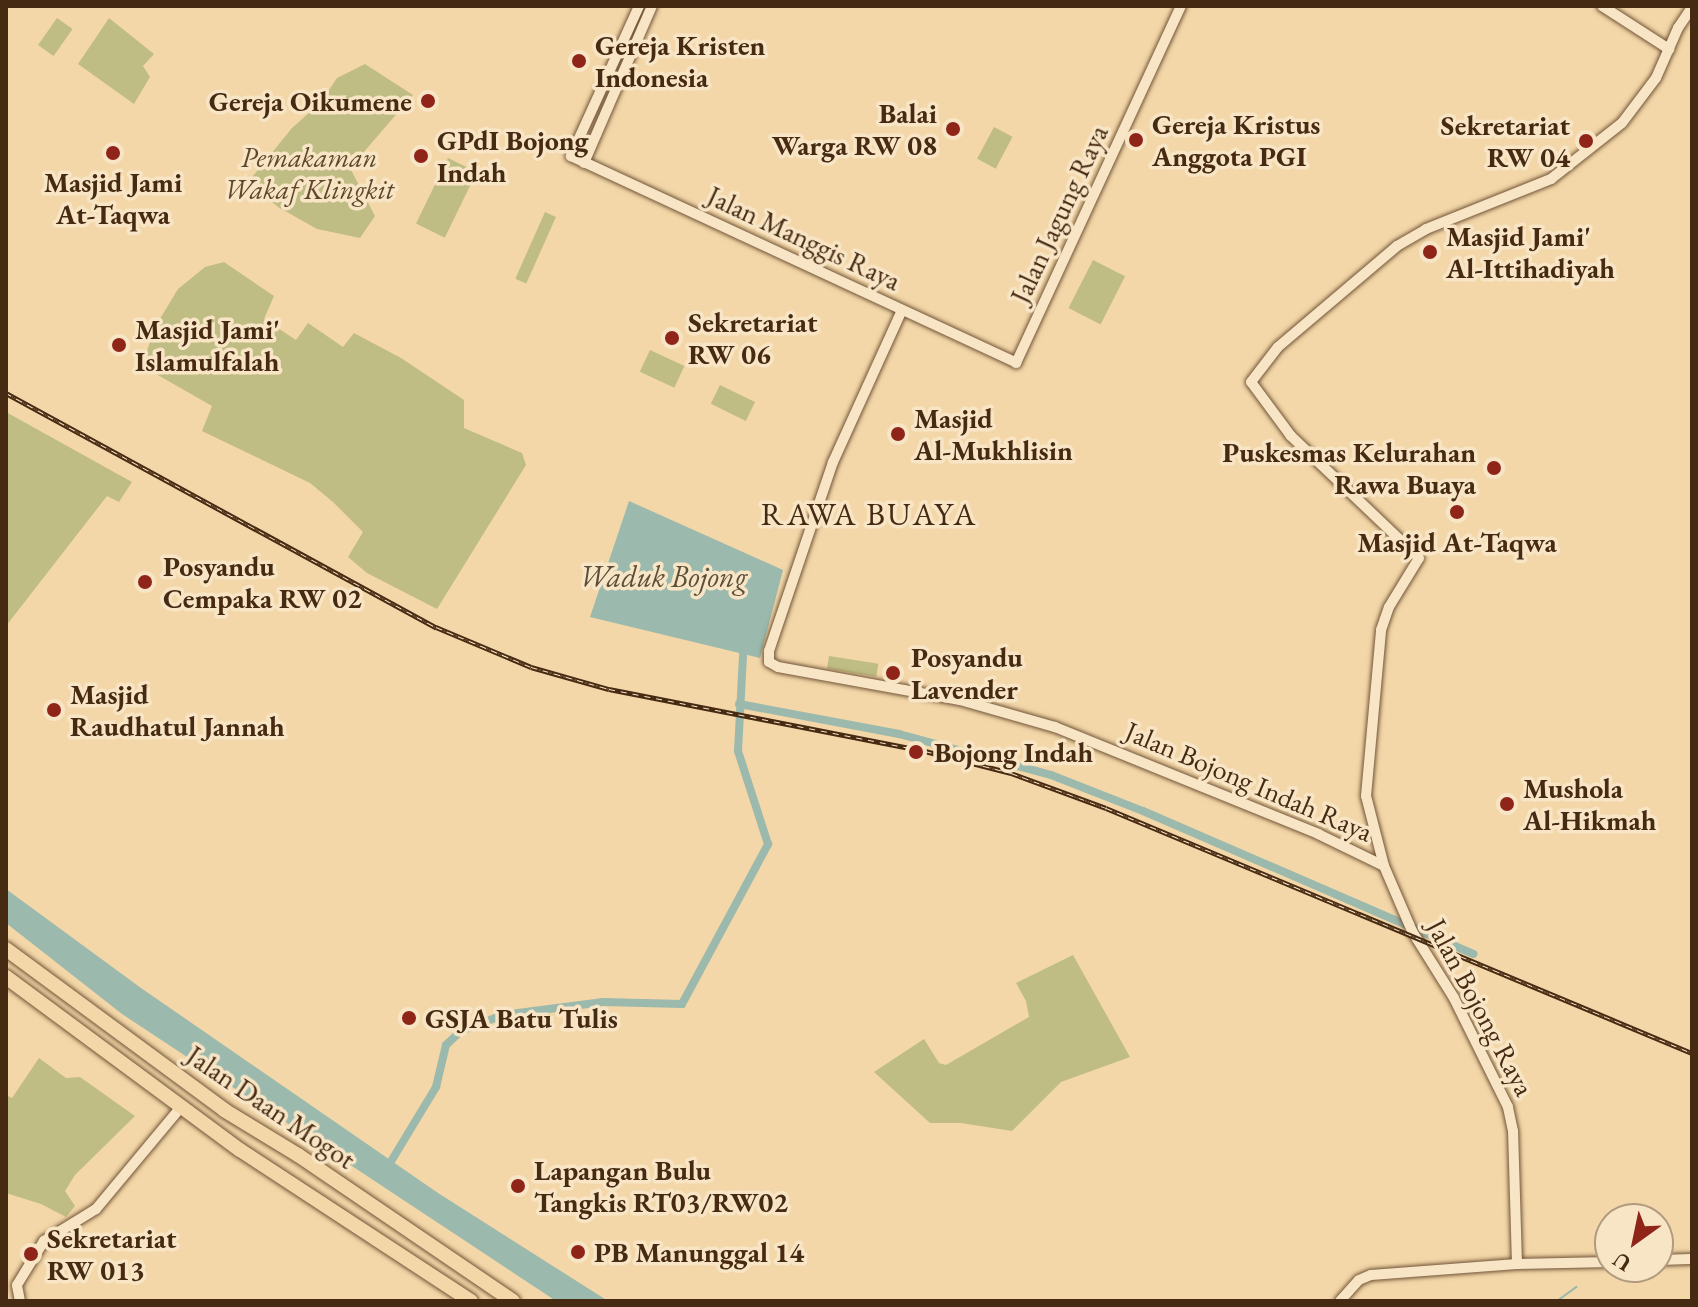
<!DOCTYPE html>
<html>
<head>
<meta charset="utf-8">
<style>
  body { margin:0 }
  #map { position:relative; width:1698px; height:1307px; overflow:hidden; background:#f3d7a8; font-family:"EB Garamond",serif }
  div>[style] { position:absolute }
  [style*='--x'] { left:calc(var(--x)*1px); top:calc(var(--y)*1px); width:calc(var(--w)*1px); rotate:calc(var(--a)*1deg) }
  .green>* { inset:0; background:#c0bd84; transform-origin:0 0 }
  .water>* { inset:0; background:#9bb9ac }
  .stream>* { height:2px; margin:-1px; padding:0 1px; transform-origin:1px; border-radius:1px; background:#9bb9ac }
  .canal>* { height:8px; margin:-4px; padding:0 4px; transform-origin:4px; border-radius:4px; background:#9bb9ac }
  .roads { filter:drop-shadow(0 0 2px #725538) drop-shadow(0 0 2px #725538) }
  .tertiary>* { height:10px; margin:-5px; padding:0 5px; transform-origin:5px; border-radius:5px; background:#f7e5c6 }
  .trunk>* { height:14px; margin:-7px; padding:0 7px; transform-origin:7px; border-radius:7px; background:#f3d7a8 }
  .rail>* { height:5px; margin-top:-2.5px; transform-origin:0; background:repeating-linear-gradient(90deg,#f7e5c6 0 6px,#472a12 0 12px); box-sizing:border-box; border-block:2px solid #472a12 }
  .dots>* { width:22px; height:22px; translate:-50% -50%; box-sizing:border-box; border:4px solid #f7e5c6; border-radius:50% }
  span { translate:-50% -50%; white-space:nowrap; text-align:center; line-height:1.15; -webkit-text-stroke:7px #f7e5c6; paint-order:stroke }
  .poi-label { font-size:28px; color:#472a12; font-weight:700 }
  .left { translate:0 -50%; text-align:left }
  .right { translate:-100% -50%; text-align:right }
  .park-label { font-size:28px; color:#5f4729; font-style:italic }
  .street-label { font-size:28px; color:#472a12 }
  .water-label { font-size:30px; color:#5c4e38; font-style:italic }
  .quarter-label { font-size:32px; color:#472a12; letter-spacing:2px }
  .frame { position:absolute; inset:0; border:8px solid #472a12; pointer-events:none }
  .north { position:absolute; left:1594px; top:1203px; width:80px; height:80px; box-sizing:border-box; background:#f7e5c6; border:2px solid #b19a7e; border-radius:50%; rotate:213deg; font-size:22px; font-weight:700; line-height:32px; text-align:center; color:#472a12 }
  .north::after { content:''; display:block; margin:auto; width:28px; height:36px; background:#8f2418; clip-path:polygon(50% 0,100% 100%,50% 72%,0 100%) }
</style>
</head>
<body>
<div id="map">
  <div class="green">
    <div style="left:57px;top:18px;width:19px;height:33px;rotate:35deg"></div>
    <div style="clip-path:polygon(109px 18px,154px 54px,143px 66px,150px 77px,134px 104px,78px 64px)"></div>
    <div style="clip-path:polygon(365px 64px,413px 95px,350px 168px,375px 216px,360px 238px,317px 229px,278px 207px,248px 182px,292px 128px,321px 102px,337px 78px)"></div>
    <div style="left:994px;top:127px;width:21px;height:36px;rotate:28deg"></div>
    <div style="left:448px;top:158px;width:32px;height:73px;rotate:26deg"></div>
    <div style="left:545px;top:212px;width:12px;height:73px;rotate:24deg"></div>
    <div style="left:1093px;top:260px;width:36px;height:54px;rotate:27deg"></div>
    <div style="clip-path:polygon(224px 262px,274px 296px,264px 319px,296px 340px,308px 323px,343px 347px,354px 333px,401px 358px,464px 400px,464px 428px,522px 453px,526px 465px,437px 609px,367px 573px,348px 557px,363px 532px,333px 502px,310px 483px,202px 431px,212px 406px,142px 366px,155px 327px,178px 289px,205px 267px)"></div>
    <div style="left:650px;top:350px;width:38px;height:24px;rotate:25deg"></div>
    <div style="left:720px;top:385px;width:39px;height:21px;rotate:26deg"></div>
    <div style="clip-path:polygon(6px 412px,132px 482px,119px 502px,107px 496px,6px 626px)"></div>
    <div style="left:829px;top:656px;width:50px;height:13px;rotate:9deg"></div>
    <div style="clip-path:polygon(1073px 955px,1130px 1057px,1061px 1082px,1012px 1131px,961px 1123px,930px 1123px,874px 1072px,924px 1039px,939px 1063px,946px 1065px,1029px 1017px,1026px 1001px,1016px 983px)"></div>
    <div style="clip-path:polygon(39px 1058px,66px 1078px,80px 1077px,135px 1116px,75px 1175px,65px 1191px,75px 1206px,66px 1217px,41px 1204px,6px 1193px,6px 1095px,12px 1098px)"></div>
  </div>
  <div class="water">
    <div style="clip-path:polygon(629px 501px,783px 570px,760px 658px,590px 617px)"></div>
    <div style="clip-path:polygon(6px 889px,141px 988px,438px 1193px,608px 1301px,556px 1301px,122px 1014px,6px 923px)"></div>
  </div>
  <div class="stream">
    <div style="--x:1557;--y:1301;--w:24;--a:-36"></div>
  </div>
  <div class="canal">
    <div style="--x:739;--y:704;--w:163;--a:10.6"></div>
    <div style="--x:899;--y:734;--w:157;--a:15.1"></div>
    <div style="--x:1051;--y:775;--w:99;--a:21.4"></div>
    <div style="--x:1143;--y:811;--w:360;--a:23.4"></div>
    <div style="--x:387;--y:1168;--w:95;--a:-58.8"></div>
    <div style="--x:436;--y:1087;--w:43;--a:-76.6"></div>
    <div style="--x:446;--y:1045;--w:21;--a:-43"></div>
    <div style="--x:461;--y:1031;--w:45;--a:-20.9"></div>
    <div style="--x:503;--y:1015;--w:101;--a:-7.4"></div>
    <div style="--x:603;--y:1002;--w:79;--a:1.5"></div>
    <div style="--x:682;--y:1004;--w:182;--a:-61.7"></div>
    <div style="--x:768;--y:844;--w:98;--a:-107.9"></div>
    <div style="--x:738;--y:751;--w:97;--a:-87"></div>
  </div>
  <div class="roads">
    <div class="tertiary">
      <div style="--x:639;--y:6;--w:165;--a:114.4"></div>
      <div style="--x:571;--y:156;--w:491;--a:24.9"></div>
      <div style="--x:1016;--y:363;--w:393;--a:-65.2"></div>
      <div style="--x:1602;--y:6;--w:80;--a:32.7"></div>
      <div style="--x:584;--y:163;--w:171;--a:-66.6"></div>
      <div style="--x:902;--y:310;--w:167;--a:114.4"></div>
      <div style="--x:833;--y:462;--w:200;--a:108.7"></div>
      <div style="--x:769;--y:651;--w:11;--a:90"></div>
      <div style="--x:769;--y:662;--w:10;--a:29"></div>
      <div style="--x:778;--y:667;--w:185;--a:10.3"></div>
      <div style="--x:960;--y:700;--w:99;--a:15.9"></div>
      <div style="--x:1055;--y:727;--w:284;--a:22.1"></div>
      <div style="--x:1318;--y:834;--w:73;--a:25.9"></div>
      <div style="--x:1658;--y:1260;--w:34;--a:-2"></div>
      <div style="--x:1517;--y:1264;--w:133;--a:-91.7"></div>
      <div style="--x:1513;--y:1131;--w:25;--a:-102"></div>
      <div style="--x:1508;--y:1107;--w:122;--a:-116.4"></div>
      <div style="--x:1454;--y:998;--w:79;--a:-122.1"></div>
      <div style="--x:1412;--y:931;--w:71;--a:-113.3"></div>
      <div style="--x:1384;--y:866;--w:72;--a:-104.4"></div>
      <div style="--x:1366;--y:796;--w:167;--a:-84.8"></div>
      <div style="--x:1381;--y:630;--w:24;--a:-71"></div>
      <div style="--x:1389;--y:607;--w:57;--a:-58.5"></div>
      <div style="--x:1419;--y:558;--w:177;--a:-136.4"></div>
      <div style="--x:1291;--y:436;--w:67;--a:-126.5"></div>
      <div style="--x:1251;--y:382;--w:44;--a:-52.4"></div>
      <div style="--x:1278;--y:347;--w:156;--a:-40.3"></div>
      <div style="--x:1397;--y:246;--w:34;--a:-30"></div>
      <div style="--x:1426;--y:229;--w:135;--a:-21.8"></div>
      <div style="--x:1551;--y:179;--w:90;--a:-38.3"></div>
      <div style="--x:1622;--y:123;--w:56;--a:-52.9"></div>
      <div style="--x:1656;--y:78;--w:55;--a:-66.3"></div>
      <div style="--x:1678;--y:28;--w:25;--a:-56"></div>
      <div style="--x:20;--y:1301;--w:16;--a:-101"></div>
      <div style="--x:17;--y:1285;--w:52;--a:-58.5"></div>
      <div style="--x:44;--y:1241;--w:61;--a:-31.6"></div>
      <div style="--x:96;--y:1209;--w:133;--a:-50.2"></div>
      <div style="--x:1340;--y:1301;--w:28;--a:-48"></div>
      <div style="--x:1359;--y:1280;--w:13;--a:-23"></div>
      <div style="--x:1371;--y:1275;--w:146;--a:-4.3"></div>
      <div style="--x:1517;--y:1264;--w:93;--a:-1.2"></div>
    </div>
    <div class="trunk">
      <div style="--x:6;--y:949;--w:271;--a:36.4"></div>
      <div style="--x:224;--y:1110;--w:87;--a:31.3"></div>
      <div style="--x:298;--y:1155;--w:260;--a:34.2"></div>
      <div style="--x:6;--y:977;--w:291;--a:36.5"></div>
      <div style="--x:240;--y:1150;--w:276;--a:33.2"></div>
    </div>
  </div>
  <div class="rail">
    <div style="--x:6;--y:393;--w:490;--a:28.6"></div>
    <div style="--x:436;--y:627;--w:103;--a:22.8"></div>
    <div style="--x:531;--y:667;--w:81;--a:15.8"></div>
    <div style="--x:609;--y:689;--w:322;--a:11.1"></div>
    <div style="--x:925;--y:751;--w:89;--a:14.3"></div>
    <div style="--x:1011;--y:773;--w:101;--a:20.2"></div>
    <div style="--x:1106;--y:808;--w:635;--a:22.69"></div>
  </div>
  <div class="dots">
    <div style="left:579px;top:61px;background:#8f2418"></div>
    <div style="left:428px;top:101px;background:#8f2418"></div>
    <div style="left:953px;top:129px;background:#8f2418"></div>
    <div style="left:1136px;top:140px;background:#8f2418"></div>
    <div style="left:1586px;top:141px;background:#8f2418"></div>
    <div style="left:113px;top:153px;background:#8f2418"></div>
    <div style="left:421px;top:156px;background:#8f2418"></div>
    <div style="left:1430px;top:252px;background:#8f2418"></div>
    <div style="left:672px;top:338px;background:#8f2418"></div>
    <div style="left:119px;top:345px;background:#8f2418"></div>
    <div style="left:898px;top:434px;background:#8f2418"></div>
    <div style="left:1494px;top:468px;background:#8f2418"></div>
    <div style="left:1457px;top:512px;background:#8f2418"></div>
    <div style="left:145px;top:582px;background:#8f2418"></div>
    <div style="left:893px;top:673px;background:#8f2418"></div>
    <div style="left:54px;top:710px;background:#8f2418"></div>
    <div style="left:916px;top:752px;background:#8f2418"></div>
    <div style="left:1507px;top:804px;background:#8f2418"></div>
    <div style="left:409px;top:1018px;background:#8f2418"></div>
    <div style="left:518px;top:1186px;background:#8f2418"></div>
    <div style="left:578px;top:1252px;background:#8f2418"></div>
    <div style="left:31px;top:1254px;background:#8f2418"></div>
  </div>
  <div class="poi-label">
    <span class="left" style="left:595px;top:61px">Gereja Kristen<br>Indonesia</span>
    <span class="right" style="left:412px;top:101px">Gereja Oikumene</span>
    <span class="right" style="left:937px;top:129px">Balai<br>Warga RW 08</span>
    <span class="left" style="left:1152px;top:140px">Gereja Kristus<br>Anggota PGI</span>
    <span class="right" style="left:1570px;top:141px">Sekretariat<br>RW 04</span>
    <span class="left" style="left:437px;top:156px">GPdI Bojong<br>Indah</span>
    <span style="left:113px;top:198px">Masjid Jami<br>At-Taqwa</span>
    <span class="left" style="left:1446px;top:252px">Masjid Jami'<br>Al-Ittihadiyah</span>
    <span class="left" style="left:688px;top:338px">Sekretariat<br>RW 06</span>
    <span class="left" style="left:135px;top:345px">Masjid Jami'<br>Islamulfalah</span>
    <span class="left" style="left:914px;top:434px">Masjid<br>Al-Mukhlisin</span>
    <span class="right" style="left:1476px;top:468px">Puskesmas Kelurahan<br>Rawa Buaya</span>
    <span style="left:1457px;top:542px">Masjid At-Taqwa</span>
    <span class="left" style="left:163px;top:582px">Posyandu<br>Cempaka RW 02</span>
    <span class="left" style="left:911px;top:673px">Posyandu<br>Lavender</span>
    <span class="left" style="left:70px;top:710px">Masjid<br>Raudhatul Jannah</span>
    <span class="left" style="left:934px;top:752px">Bojong Indah</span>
    <span class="left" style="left:1523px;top:804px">Mushola<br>Al-Hikmah</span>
    <span class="left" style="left:425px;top:1018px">GSJA Batu Tulis</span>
    <span class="left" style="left:534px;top:1186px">Lapangan Bulu<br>Tangkis RT03/RW02</span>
    <span class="left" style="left:47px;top:1254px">Sekretariat<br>RW 013</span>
    <span class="left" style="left:594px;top:1252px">PB Manunggal 14</span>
  </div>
  <div class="park-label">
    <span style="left:309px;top:173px">Pemakaman<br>Wakaf Klingkit</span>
  </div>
  <div class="street-label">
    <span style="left:1059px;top:214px;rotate:-65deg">Jalan Jagung Raya</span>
    <span style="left:804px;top:238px;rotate:25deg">Jalan Manggis Raya</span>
    <span style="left:1249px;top:781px;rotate:23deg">Jalan Bojong Indah Raya</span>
    <span style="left:1481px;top:1007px;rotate:62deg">Jalan Bojong Raya</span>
    <span style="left:271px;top:1107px;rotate:34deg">Jalan Daan Mogot</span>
  </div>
  <div class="water-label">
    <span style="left:663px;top:577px">Waduk Bojong</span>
  </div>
  <div class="quarter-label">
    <span style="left:869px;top:514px">RAWA BUAYA</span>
  </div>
  <div class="frame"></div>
  <div class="north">U</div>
</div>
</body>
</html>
